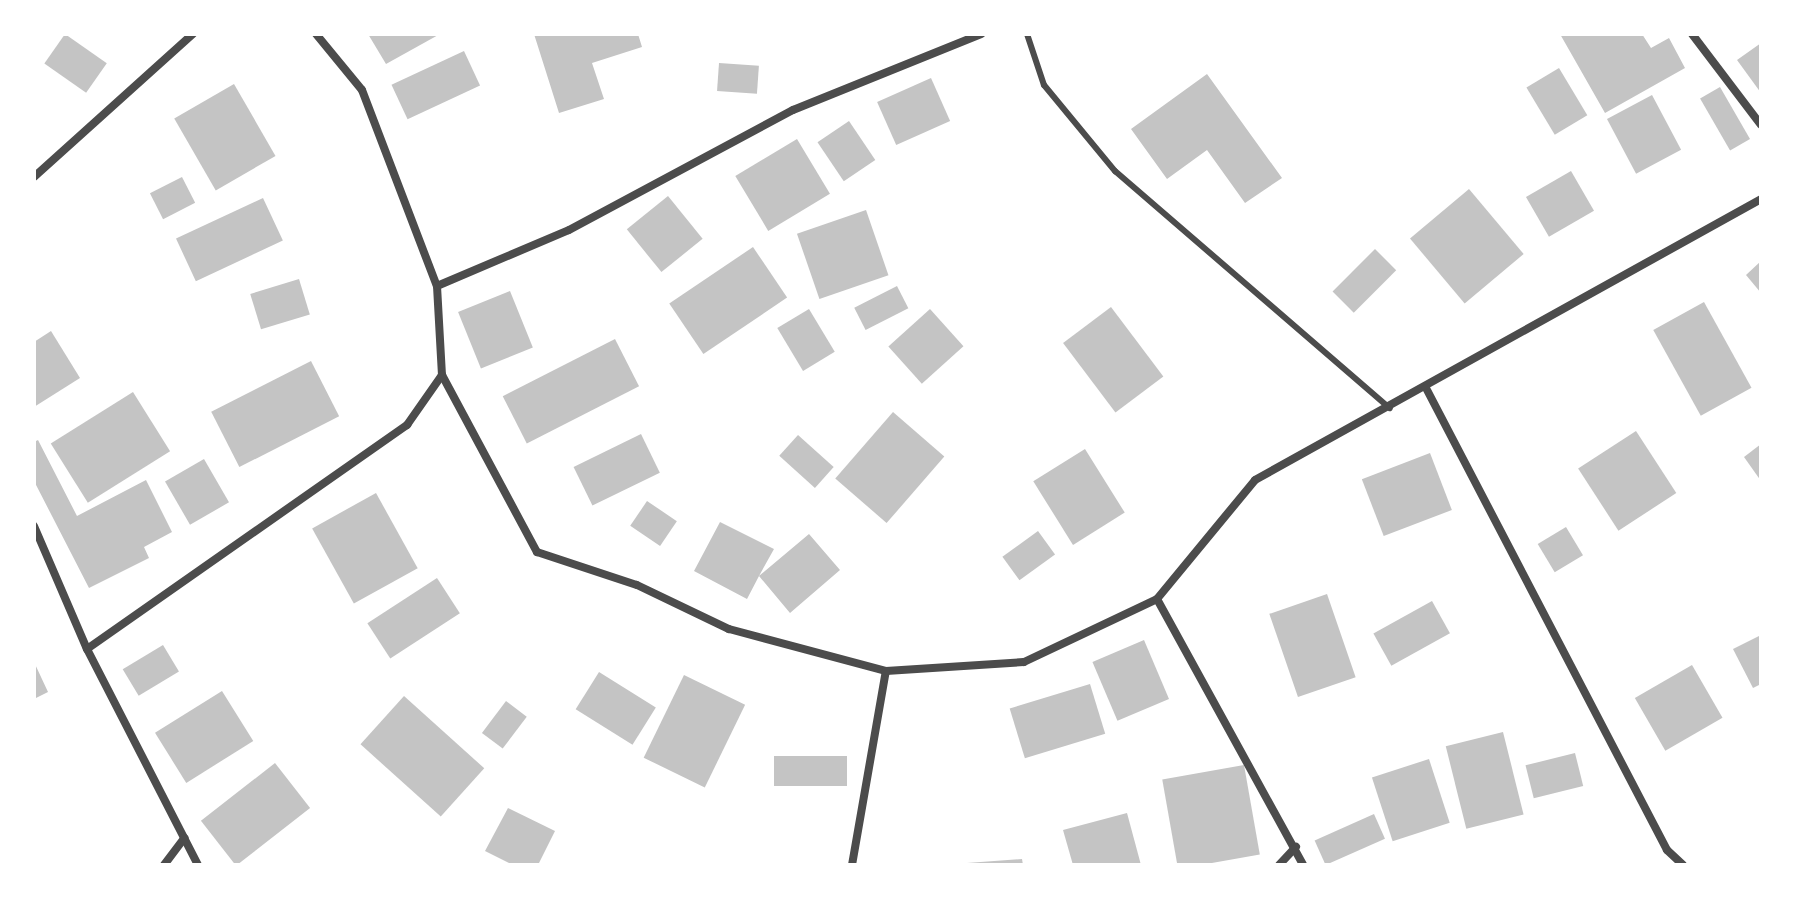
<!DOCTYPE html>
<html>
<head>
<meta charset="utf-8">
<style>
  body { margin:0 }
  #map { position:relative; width:1795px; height:899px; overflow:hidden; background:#fff; font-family:Overpass,sans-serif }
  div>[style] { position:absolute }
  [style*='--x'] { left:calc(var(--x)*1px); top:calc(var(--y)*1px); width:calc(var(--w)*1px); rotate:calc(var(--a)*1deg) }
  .building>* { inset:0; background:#c4c4c4; transform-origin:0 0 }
  .service>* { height:6px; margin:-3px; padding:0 3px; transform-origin:3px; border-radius:3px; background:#4c4c4c }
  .minor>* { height:8px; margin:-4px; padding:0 4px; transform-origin:4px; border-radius:4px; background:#4c4c4c }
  span { translate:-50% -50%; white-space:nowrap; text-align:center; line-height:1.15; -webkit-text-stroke:6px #fff; paint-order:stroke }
  .frame { position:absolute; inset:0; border:36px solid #fff; pointer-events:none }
</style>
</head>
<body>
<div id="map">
  <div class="building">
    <div style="left:65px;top:34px;width:51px;height:36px;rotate:35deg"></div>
    <div style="clip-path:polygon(368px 34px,440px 34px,386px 64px)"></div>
    <div style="clip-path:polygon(534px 34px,638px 34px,642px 47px,592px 63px,604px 99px,559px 113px)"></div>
    <div style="clip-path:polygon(1560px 34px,1642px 34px,1651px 48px,1669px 38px,1685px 68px,1605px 113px)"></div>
    <div style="clip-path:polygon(1761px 43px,1761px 93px,1737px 60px)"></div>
    <div style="left:464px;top:51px;width:38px;height:80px;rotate:65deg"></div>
    <div style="left:719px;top:63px;width:40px;height:28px;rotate:4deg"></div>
    <div style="left:1559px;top:68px;width:55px;height:38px;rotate:59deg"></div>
    <div style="clip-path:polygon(1207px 74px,1282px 178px,1245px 203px,1207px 150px,1167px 179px,1131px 129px)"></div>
    <div style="left:931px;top:78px;width:47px;height:59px;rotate:66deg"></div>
    <div style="left:234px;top:84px;width:83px;height:69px;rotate:60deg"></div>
    <div style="left:1720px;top:87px;width:60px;height:23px;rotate:60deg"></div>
    <div style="left:1652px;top:95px;width:62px;height:51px;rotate:62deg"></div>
    <div style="left:849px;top:121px;width:47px;height:38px;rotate:56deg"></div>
    <div style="left:797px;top:139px;width:64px;height:72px;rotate:59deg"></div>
    <div style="left:1571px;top:171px;width:46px;height:52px;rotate:60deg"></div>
    <div style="left:182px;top:177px;width:29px;height:36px;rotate:63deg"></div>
    <div style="left:1469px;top:189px;width:85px;height:77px;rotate:50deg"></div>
    <div style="left:668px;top:196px;width:55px;height:53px;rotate:51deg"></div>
    <div style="left:263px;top:198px;width:47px;height:96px;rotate:65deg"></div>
    <div style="left:866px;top:210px;width:69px;height:73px;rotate:71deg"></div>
    <div style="left:753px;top:247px;width:61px;height:101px;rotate:56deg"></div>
    <div style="left:1375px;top:249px;width:30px;height:60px;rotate:45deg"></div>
    <div style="clip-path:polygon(1761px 261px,1761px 293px,1746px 275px)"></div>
    <div style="left:299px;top:279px;width:37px;height:51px;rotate:73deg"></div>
    <div style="left:897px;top:286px;width:25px;height:48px;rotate:63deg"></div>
    <div style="left:510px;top:291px;width:61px;height:56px;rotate:68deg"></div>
    <div style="left:1704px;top:302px;width:98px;height:58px;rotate:61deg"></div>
    <div style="left:1111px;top:307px;width:87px;height:60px;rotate:53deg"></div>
    <div style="left:809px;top:309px;width:50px;height:37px;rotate:59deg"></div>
    <div style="left:930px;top:309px;width:50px;height:56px;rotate:48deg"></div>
    <div style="clip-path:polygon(51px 331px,80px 378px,34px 407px,34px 342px)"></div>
    <div style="left:615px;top:339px;width:53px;height:126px;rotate:63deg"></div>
    <div style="left:311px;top:361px;width:62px;height:112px;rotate:63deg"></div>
    <div style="left:133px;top:392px;width:70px;height:97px;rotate:58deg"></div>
    <div style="left:893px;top:412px;width:68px;height:88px;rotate:41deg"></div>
    <div style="left:1636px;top:431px;width:74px;height:69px;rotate:57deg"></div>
    <div style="left:641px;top:434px;width:43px;height:75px;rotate:64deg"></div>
    <div style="left:798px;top:435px;width:48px;height:28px;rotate:42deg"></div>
    <div style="clip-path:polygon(38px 440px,77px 516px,146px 480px,172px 532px,144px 547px,149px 558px,89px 588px,34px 481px,34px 442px)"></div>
    <div style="clip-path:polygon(1761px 444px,1761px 481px,1744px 457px)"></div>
    <div style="left:1085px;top:449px;width:75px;height:61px;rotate:58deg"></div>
    <div style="left:1430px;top:453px;width:61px;height:73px;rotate:69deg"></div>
    <div style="left:204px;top:459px;width:50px;height:45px;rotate:60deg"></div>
    <div style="left:376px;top:493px;width:86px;height:73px;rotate:61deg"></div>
    <div style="left:647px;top:501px;width:36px;height:30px;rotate:34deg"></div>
    <div style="clip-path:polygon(720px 522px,774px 549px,759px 576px,809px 534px,840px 570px,790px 613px,759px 576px,747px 599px,694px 571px)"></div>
    <div style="left:1566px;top:527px;width:33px;height:33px;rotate:59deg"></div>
    <div style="left:1038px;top:531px;width:29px;height:44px;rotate:54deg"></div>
    <div style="left:437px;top:578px;width:42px;height:83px;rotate:57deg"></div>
    <div style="left:1327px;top:594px;width:88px;height:61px;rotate:71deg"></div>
    <div style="left:1432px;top:601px;width:37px;height:67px;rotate:61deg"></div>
    <div style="clip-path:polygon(1761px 635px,1761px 684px,1753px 688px,1733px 649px)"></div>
    <div style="left:1144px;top:640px;width:64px;height:56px;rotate:67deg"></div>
    <div style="left:163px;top:645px;width:31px;height:47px;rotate:59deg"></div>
    <div style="clip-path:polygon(34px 662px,48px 692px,34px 699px)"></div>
    <div style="left:1692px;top:665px;width:61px;height:66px;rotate:60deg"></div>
    <div style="left:599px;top:672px;width:67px;height:44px;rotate:32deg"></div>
    <div style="left:684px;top:675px;width:68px;height:92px;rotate:26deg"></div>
    <div style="left:1090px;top:684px;width:52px;height:84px;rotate:73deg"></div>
    <div style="left:222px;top:691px;width:59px;height:79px;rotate:58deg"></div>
    <div style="left:404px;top:696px;width:108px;height:65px;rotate:42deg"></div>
    <div style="left:506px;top:701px;width:26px;height:40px;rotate:37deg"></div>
    <div style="left:1503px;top:732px;width:85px;height:59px;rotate:76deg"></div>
    <div style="left:1575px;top:753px;width:34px;height:51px;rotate:76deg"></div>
    <div style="left:774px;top:756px;width:73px;height:30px"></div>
    <div style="left:1429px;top:759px;width:67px;height:60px;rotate:72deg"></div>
    <div style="left:275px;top:763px;width:57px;height:94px;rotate:52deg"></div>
    <div style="left:1244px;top:765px;width:91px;height:83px;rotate:80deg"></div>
    <div style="clip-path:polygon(508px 808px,555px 831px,538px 865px,513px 865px,485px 851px)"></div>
    <div style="clip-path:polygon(1127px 813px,1141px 865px,1073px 865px,1063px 830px)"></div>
    <div style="left:1374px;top:814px;width:27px;height:65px;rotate:66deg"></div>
    <div style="clip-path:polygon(1022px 859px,1023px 865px,967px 865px,967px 863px)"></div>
  </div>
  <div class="service">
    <div style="--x:1027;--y:34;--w:54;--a:71.6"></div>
    <div style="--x:1044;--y:85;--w:112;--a:50.5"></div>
    <div style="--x:1115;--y:171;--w:363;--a:40.8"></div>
  </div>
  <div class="minor">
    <div style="--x:316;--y:34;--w:72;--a:50.6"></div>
    <div style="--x:362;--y:90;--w:210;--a:69.1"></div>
    <div style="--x:437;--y:286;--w:89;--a:86.8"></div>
    <div style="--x:442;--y:375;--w:201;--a:61.8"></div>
    <div style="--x:537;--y:552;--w:105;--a:18.3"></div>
    <div style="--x:637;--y:585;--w:102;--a:25.6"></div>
    <div style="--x:729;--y:629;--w:163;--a:15"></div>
    <div style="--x:886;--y:671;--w:138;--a:-3.7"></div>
    <div style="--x:1024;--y:662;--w:147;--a:-25.3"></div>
    <div style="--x:1157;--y:599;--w:154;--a:-50.5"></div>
    <div style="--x:1255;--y:480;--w:579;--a:-29.04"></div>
    <div style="--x:1692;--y:34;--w:114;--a:52.8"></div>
    <div style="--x:34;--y:177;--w:214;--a:-42"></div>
    <div style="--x:437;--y:286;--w:143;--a:-23"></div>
    <div style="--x:569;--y:230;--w:254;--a:-28.2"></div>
    <div style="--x:793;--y:110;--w:203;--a:-22"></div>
    <div style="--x:1426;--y:388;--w:521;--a:62.45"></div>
    <div style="--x:1667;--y:850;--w:22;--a:43"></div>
    <div style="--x:34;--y:526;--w:134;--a:66.7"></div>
    <div style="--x:87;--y:649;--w:243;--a:62.8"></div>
    <div style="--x:1157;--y:599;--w:303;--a:61.2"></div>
    <div style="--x:87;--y:649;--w:391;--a:-35"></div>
    <div style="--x:407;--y:425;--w:61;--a:-55"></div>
    <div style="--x:164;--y:865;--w:34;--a:-53"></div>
    <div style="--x:852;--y:865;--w:197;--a:-80.1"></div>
    <div style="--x:1279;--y:865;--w:25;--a:-47"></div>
  </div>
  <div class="frame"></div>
</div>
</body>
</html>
